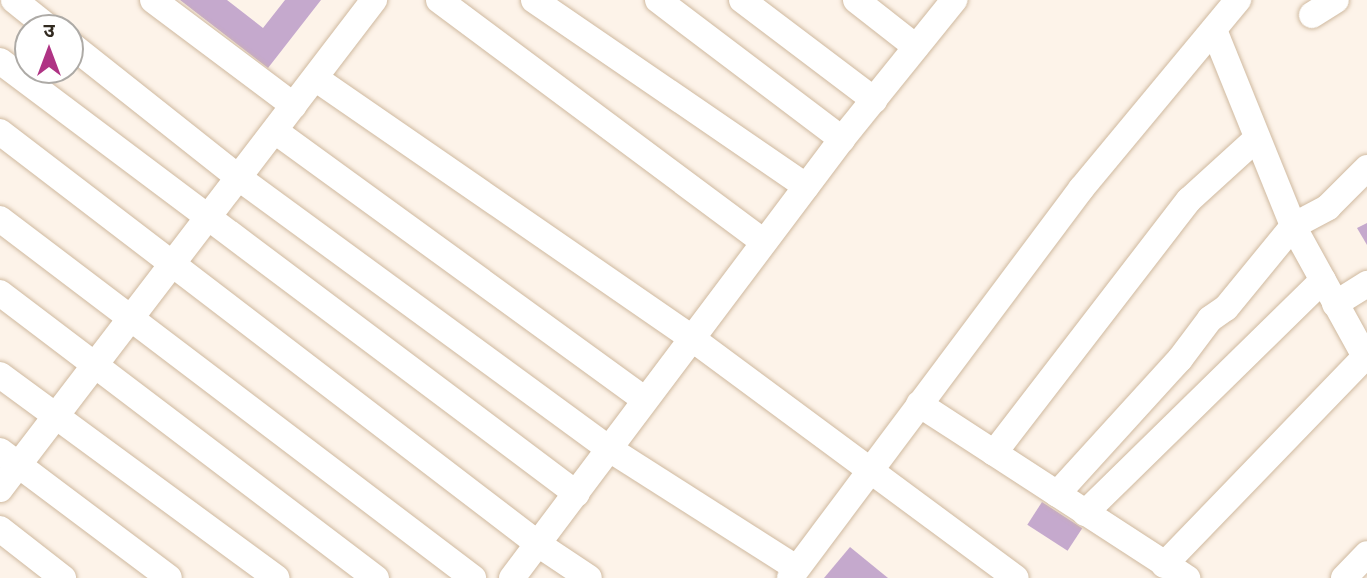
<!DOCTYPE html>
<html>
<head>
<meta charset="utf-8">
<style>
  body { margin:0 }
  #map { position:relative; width:1367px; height:578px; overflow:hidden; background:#fdf3e9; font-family:"Noto Sans","Noto Sans Devanagari",sans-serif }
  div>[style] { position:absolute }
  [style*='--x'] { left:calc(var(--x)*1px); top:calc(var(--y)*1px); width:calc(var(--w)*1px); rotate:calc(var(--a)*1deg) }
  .building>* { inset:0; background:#c5a9cd; transform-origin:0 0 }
  .roads { filter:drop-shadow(0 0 2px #cfb99f) drop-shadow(0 0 2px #cfb99f) }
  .minor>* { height:26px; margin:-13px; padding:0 13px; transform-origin:13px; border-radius:13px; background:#fff }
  span { translate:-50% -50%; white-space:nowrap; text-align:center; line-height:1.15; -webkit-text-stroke:7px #fff; paint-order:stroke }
  .north { position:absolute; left:14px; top:14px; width:70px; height:70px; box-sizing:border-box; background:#fff; border:2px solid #adaaa6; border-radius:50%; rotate:0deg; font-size:19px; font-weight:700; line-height:28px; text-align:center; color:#322a20 }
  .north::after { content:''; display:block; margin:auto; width:24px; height:32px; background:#af3384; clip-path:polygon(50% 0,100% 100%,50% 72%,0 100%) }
</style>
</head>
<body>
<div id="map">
  <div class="building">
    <div style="clip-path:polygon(180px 0,227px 0,263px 28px,285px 0,321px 0,268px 68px)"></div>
    <div style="clip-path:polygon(1367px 223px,1367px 245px,1357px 228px)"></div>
    <div style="left:1042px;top:502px;width:48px;height:27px;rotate:33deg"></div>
    <div style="clip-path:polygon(850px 547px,888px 578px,824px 578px)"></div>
  </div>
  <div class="roads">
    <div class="minor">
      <div style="--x:14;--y:0;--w:45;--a:38.7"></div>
      <div style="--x:153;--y:0;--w:176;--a:36.9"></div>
      <div style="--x:439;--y:0;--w:405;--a:36.7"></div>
      <div style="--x:534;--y:0;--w:330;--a:34.4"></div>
      <div style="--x:658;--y:0;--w:231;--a:37.1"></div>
      <div style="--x:742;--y:0;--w:166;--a:37.1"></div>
      <div style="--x:856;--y:0;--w:76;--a:38.1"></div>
      <div style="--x:1312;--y:15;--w:28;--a:-32"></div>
      <div style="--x:1214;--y:30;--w:211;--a:68"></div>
      <div style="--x:1293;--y:226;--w:153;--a:61.1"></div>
      <div style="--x:70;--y:44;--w:216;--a:38.4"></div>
      <div style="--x:239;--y:178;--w:461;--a:36.2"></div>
      <div style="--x:611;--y:450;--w:218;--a:32.5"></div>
      <div style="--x:0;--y:61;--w:721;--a:36.89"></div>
      <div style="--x:315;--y:78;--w:456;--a:34.6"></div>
      <div style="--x:690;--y:337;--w:405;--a:36.5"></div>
      <div style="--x:275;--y:131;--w:457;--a:36"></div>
      <div style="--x:0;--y:132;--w:678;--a:37.44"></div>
      <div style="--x:538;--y:544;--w:61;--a:33.7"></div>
      <div style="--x:0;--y:219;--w:594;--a:37.2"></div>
      <div style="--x:0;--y:293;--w:472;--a:37.2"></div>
      <div style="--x:1335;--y:304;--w:38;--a:-32"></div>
      <div style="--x:0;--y:375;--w:343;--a:36.3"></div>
      <div style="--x:919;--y:404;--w:320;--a:33"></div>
      <div style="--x:0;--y:451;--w:211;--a:36.9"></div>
      <div style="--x:994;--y:453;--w:319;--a:-52.4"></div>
      <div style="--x:1189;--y:200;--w:91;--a:-42.3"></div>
      <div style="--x:0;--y:489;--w:616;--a:-52.59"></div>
      <div style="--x:1057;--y:494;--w:183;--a:-47.7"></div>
      <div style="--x:1180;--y:359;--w:50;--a:-53.1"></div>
      <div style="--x:1210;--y:319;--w:19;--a:-35"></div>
      <div style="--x:1226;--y:308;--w:106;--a:-50.7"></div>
      <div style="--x:1293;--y:226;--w:40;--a:-28"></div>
      <div style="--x:1328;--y:207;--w:55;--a:-45"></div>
      <div style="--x:1085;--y:513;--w:333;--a:-44.4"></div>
      <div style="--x:0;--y:529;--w:80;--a:37.9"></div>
      <div style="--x:1164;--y:565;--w:289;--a:-46"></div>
      <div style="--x:512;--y:578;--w:549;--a:-53.07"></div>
      <div style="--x:842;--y:139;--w:179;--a:-51.1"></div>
      <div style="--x:790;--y:578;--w:486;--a:-53.2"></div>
      <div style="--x:1081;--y:189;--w:246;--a:-50.3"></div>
      <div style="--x:1344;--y:578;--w:33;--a:-46"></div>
    </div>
  </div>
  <div class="north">उ</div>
</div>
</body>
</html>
